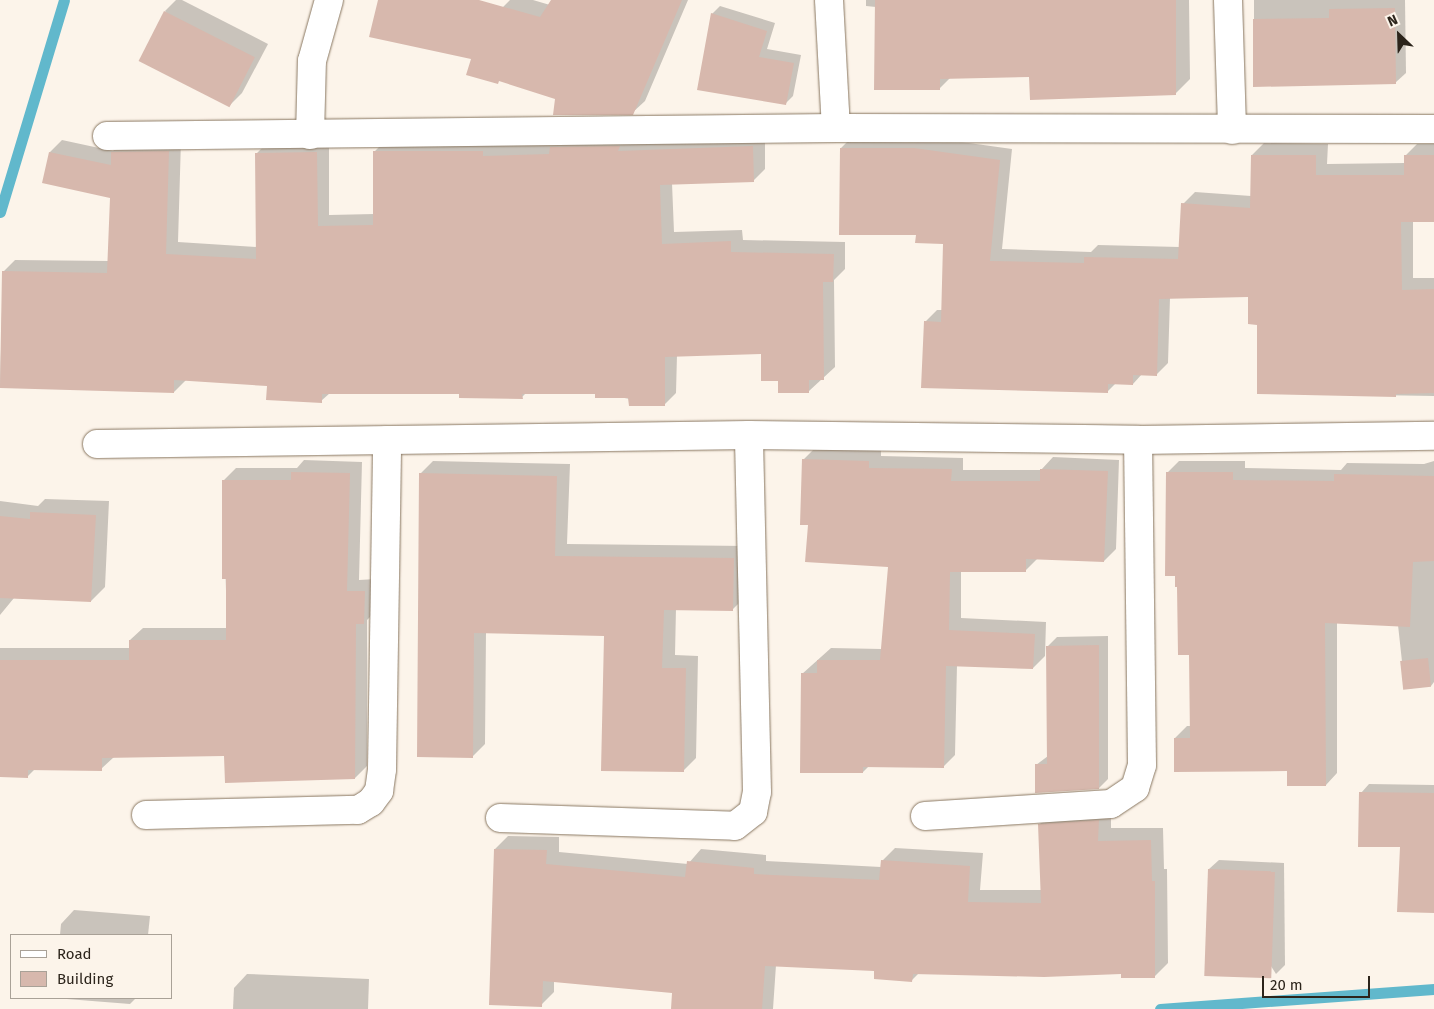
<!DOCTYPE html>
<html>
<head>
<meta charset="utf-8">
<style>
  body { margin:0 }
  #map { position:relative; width:1434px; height:1009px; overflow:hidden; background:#fcf4ea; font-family:"Fira Sans",sans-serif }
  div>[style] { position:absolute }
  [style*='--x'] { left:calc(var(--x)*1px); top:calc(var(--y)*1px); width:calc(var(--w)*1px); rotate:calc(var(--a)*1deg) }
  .shadow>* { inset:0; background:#0003 }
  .stream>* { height:11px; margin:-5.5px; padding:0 5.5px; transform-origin:5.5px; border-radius:5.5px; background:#61b8cc }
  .building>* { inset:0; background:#d7b8ad; transform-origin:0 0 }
  .roads { filter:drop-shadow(0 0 1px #897761) drop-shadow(0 0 1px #897761) }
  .minor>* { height:28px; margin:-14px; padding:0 14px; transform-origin:14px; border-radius:14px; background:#fff }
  span { translate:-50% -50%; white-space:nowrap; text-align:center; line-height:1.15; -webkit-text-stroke:4.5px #fcf4ea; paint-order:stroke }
  .legend { position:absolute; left:10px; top:934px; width:162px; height:65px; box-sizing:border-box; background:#fcf4ea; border:1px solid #a9a197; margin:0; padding:6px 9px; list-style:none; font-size:15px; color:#2c241b }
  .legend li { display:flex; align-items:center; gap:10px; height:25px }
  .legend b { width:25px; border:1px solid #a9a197 }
  .north { position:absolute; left:1374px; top:10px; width:50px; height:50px; -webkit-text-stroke:4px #fcf4ea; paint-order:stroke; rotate:336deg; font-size:14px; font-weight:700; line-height:20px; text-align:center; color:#2c241b }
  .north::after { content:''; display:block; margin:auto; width:18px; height:22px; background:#2c241b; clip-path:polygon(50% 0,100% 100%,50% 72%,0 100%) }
  .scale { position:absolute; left:1262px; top:976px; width:108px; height:22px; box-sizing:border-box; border:2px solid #2c241b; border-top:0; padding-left:6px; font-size:15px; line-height:18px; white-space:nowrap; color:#2c241b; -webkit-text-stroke:4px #fcf4ea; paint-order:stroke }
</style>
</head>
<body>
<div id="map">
  <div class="shadow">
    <div style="clip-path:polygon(176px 0,182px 0,268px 44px,242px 93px,229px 106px,165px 11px)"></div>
    <div style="clip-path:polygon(510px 0,533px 0,550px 5px,553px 0,688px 0,645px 101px,632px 113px,556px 98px,503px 7px)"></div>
    <div style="clip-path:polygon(866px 0,1189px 0,1190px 79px,1176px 93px,1030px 76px,950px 78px,939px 89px,876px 7px,866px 6px)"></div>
    <div style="clip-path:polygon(1254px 0,1405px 0,1406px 73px,1395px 83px,1254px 86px)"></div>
    <div style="clip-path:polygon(720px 6px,775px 23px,767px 49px,801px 55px,793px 96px,785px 104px,712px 14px)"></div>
    <div style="clip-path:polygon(765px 134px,765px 169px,753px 181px,672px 183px,674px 232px,742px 230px,743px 240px,845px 242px,845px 269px,834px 280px,835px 367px,809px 391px,779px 380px,762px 353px,677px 355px,676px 393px,664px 405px,596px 393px,527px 392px,522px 397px,460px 393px,330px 393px,321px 401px,268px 384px,186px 380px,174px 392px,0 387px,3px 272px,15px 260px,109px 261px,111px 196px,43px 182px,50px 152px,62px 140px,113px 151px,124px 140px,181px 140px,178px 242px,257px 247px,256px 154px,268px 142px,329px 141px,329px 215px,374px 214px,374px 152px,386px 140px)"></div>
    <div style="clip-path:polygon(853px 136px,926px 137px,1012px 149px,1002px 249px,1091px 252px,1098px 245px,1180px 247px,1183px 204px,1195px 192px,1251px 196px,1252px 155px,1264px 143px,1328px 144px,1327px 164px,1405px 163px,1405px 156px,1417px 144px,1434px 144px,1434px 221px,1413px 221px,1413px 278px,1434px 278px,1434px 396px,1258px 393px,1258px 324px,1249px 296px,1170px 298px,1168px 363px,1156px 375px,1142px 374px,1133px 384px,1116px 383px,1107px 392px,925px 322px,937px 310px,943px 310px,944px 242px,917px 234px,841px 148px)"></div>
    <div style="clip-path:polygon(815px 448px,881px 449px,881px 456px,963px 458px,963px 470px,1041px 470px,1053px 457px,1119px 460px,1116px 549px,1104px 561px,1038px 558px,1025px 571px,961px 571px,961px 618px,1046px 622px,1045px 656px,1033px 668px,957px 665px,955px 755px,943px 767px,869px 766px,863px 772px,802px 674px,831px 648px,882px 649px,889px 565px,809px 524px,803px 460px)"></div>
    <div style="clip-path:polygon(304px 460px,362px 462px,359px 580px,376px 579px,376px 611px,367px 620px,367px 766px,355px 778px,226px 754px,114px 757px,101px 769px,35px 769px,27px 777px,0 775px,0 648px,130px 648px,130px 640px,143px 628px,227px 628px,223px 481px,236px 468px,297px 468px)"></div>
    <div style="clip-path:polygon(433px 461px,570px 464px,567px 544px,747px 546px,745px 597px,733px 609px,676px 608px,675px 655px,698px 656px,696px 758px,683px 771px,605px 635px,486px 632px,485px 744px,472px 757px,420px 474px)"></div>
    <div style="clip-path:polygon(1179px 461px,1245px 461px,1245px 468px,1341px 470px,1347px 463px,1424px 464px,1434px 461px,1434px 682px,1431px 686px,1405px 689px,1398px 625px,1337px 623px,1337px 773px,1326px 785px,1288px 770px,1175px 738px,1187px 726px,1191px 726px,1191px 654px,1179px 586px,1167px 473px)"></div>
    <div style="clip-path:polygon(45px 499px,109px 501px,105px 587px,91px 601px,14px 598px,0 615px,0 501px,38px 506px)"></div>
    <div style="clip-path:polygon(1108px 636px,1108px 779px,1099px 788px,1036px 765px,1048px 756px,1048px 646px,1057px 637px)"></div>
    <div style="clip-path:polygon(1369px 784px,1434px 785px,1434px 912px,1402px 846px,1361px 793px)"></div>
    <div style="clip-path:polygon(1111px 808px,1111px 828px,1163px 828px,1164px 869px,1167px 869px,1168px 963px,1155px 976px,1122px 972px,919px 973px,912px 980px,875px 970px,776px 965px,773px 1009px,672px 1009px,674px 992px,554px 981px,554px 992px,541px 1005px,495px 849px,508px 836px,559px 837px,559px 852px,688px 864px,701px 849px,766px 855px,766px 861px,881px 867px,882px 861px,895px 848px,983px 853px,980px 890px,1042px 890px,1039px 825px,1052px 812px)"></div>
    <div style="clip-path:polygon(1219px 860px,1284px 863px,1285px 965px,1276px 974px,1209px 869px)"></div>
    <div style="clip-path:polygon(74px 910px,150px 916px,148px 935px,60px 935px,61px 924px)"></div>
    <div style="clip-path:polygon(247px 974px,369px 979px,368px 1009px,233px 1009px,234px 988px)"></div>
    <div style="clip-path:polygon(54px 998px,136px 998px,130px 1004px)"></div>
  </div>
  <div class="stream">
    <div style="--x:0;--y:212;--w:221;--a:-73.2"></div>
    <div style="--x:1160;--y:1009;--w:275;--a:-4.2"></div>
  </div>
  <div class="building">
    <div style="clip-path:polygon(378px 0,479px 0,540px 17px,551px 0,682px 0,633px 115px,553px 115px,555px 99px,499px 81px,498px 84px,466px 75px,471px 59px,369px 37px)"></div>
    <div style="clip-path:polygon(875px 0,1176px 0,1176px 95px,1030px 100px,1029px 77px,940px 79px,940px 90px,874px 90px)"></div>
    <div style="clip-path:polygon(1395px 8px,1396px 84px,1253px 87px,1253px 19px,1329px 18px,1329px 9px)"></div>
    <div style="left:164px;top:11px;width:102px;height:56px;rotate:27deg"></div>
    <div style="clip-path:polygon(711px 13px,767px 31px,759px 57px,794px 63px,786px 105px,697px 90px)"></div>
    <div style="clip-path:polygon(620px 146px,618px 151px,753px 146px,754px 182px,660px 185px,662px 244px,731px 241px,731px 252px,834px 254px,833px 282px,823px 282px,824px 380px,809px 380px,809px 393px,778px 393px,778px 381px,761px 381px,761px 354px,665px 357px,665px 406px,629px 406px,628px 398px,595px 398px,595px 394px,522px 394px,523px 399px,459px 398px,459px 394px,322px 394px,322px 403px,266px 400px,267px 386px,174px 380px,174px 393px,0 388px,2px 271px,107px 273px,110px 198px,42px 183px,49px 152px,111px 165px,111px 152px,169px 151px,166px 254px,256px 259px,255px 153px,317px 152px,318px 226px,373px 225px,373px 151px,483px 151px,483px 156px,549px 154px,550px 147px)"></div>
    <div style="clip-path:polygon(840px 148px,914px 148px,1000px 160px,990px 261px,1084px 263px,1084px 257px,1178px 259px,1181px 203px,1250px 208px,1251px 155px,1316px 155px,1316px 175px,1404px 175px,1404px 155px,1434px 155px,1434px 222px,1401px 222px,1402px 290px,1434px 289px,1434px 393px,1396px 394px,1396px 397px,1257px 394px,1257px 325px,1248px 324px,1248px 297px,1159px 299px,1157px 376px,1133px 375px,1133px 385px,1108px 384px,1108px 393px,921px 388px,924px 321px,941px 322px,943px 244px,915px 243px,916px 235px,839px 235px)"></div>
    <div style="clip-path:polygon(802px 459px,869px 461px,869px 468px,952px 469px,951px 481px,1040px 481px,1040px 469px,1108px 471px,1104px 562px,1026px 559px,1026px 572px,950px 572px,949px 630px,1035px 634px,1033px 669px,946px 666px,944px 768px,863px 767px,863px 773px,800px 773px,801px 673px,817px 673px,817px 660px,880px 660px,888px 567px,805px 562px,808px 525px,800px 525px)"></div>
    <div style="clip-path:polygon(291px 472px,350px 473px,347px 591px,365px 591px,364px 624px,356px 624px,355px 779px,225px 783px,224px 756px,102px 758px,102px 771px,28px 770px,28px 778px,0 777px,0 660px,129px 660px,129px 640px,226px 640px,226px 579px,222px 579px,222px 480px,291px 480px)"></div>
    <div style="clip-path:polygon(1166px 472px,1233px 472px,1233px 480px,1334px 481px,1334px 474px,1434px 476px,1434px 561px,1413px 562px,1410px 627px,1325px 623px,1326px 786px,1287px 786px,1287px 771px,1174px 772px,1174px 738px,1190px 738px,1189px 655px,1178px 655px,1177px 587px,1175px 587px,1175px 576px,1165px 576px)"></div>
    <div style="clip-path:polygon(419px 473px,557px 476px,555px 556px,734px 558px,733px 611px,664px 610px,662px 668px,686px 668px,684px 772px,601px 771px,604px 636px,474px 633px,473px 758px,417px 757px)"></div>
    <div style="clip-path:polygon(30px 512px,96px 515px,91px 602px,0 598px,0 516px,30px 519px)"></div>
    <div style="clip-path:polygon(1099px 645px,1099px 789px,1035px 793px,1035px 764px,1047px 764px,1046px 646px)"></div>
    <div style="left:1428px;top:658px;width:29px;height:28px;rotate:84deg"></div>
    <div style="clip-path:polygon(1359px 792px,1434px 793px,1434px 913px,1397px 912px,1400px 847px,1358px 847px)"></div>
    <div style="clip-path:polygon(1099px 820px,1098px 841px,1151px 840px,1152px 881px,1155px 881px,1155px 978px,1121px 978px,1121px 974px,1044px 977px,913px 974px,912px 982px,874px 979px,874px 971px,765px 966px,762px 1009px,671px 1009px,672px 993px,543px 981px,542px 1007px,489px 1005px,494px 849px,547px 850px,546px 864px,685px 877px,687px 861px,754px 868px,754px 874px,879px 880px,881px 860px,970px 866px,968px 902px,1041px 903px,1038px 824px)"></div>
    <div style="left:1208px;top:869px;width:67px;height:107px;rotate:2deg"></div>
  </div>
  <div class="roads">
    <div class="minor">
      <div style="--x:829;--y:0;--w:128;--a:86.9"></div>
      <div style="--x:1228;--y:0;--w:130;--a:88.2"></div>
      <div style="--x:310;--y:135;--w:74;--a:-88.5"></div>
      <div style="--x:312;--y:61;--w:63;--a:-74.4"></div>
      <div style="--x:107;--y:136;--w:729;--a:-0.63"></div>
      <div style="--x:836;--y:128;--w:598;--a:0.1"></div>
      <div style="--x:97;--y:444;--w:652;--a:-0.79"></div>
      <div style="--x:749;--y:435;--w:389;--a:0.7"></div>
      <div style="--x:1138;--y:440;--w:296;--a:-0.8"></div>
      <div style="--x:146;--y:815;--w:212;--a:-1.4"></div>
      <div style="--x:358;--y:810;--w:15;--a:-32"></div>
      <div style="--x:371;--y:802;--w:14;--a:-54"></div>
      <div style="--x:379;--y:791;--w:22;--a:-82"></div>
      <div style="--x:382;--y:769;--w:329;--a:-89.1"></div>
      <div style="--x:925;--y:816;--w:186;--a:-3.7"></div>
      <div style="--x:1111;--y:804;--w:29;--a:-34"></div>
      <div style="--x:1135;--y:788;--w:24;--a:-73"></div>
      <div style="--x:1142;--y:765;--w:325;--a:-90.7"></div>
      <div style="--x:500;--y:818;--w:235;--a:1.9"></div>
      <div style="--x:735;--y:826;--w:23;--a:-38"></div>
      <div style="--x:753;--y:812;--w:20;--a:-79"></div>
      <div style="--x:757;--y:792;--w:357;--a:-91.3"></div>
    </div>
  </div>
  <ul class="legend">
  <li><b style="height:6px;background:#fff"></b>Road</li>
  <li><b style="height:14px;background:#d7b8ad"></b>Building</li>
  </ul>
  <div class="north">N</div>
  <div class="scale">20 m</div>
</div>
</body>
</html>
